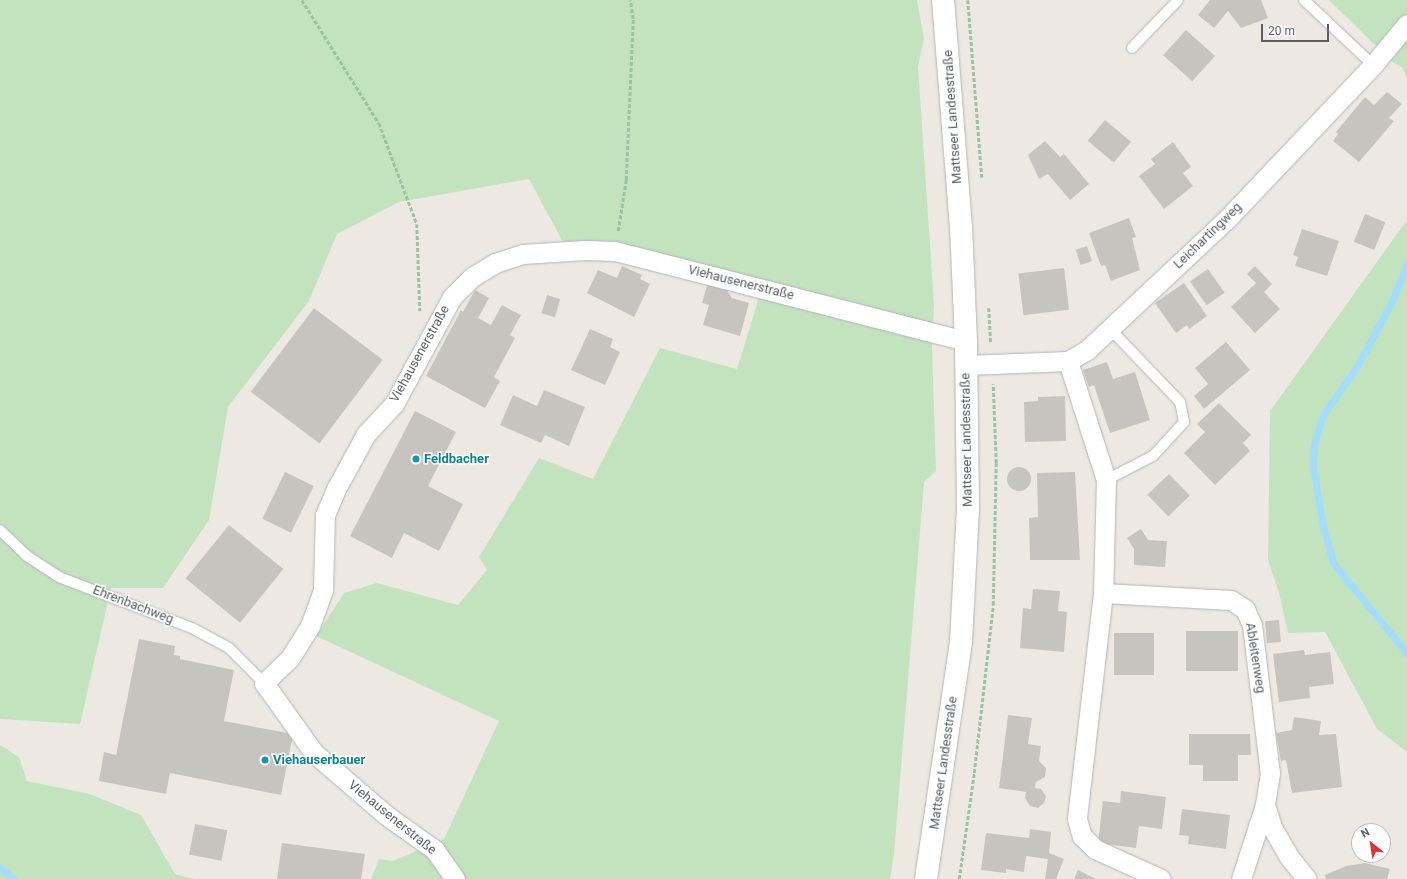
<!DOCTYPE html>
<html>
<head>
<meta charset="utf-8">
<style>
  body { margin:0 }
  #map { position:relative; width:1407px; height:879px; overflow:hidden; background:#ede9e2; font-family:Roboto,sans-serif }
  div>[style] { position:absolute }
  [style*='--x'] { left:calc(var(--x)*1px); top:calc(var(--y)*1px); width:calc(var(--w)*1px); rotate:calc(var(--a)*1deg) }
  .green>* { inset:0; background:#c3e3bf }
  .stream>* { height:7px; margin:-3.5px; padding:0 3.5px; transform-origin:3.5px; border-radius:3.5px; background:#a4ddfb }
  .building>* { inset:0; background:#c7c4bf; transform-origin:0 0 }
  .round { border-radius:50% }
  .path>* { height:2.5px; margin-top:-1.25px; transform-origin:0; background:repeating-linear-gradient(90deg,#99c4a2 0 4px,transparent 0 6px) }
  .roads { filter:drop-shadow(0 0 1px #b3b5b9) drop-shadow(0 0 1px #b3b5b9) }
  .service>* { height:10px; margin:-5px; padding:0 5px; transform-origin:5px; border-radius:5px; background:#fff }
  .minor>* { height:19px; margin:-9.5px; padding:0 9.5px; transform-origin:9.5px; border-radius:9.5px; background:#fff }
  .secondary>* { height:22px; margin:-11px; padding:0 11px; transform-origin:11px; border-radius:11px; background:#fff }
  .dots>* { width:11px; height:11px; translate:-50% -50%; box-sizing:border-box; border:2px solid #fff; border-radius:50% }
  span { translate:-50% -50%; white-space:nowrap; text-align:center; line-height:1.15; -webkit-text-stroke:3px #fff; paint-order:stroke }
  .street-label { font-size:13px; color:#5a5f62 }
  .culture-label { font-size:13px; color:#0d838f; font-weight:700 }
  .left { translate:0 -50%; text-align:left }
  .north { position:absolute; left:1351px; top:823px; width:40px; height:40px; box-sizing:border-box; background:#fff; border:1px solid #bdbfc0; border-radius:50%; rotate:330deg; font-size:11px; font-weight:700; line-height:16px; text-align:center; color:#5a5f62 }
  .north::after { content:''; display:block; margin:auto; width:14px; height:18px; background:#e13436; clip-path:polygon(50% 0,100% 100%,50% 72%,0 100%) }
  .scale { position:absolute; left:1261px; top:24px; width:68px; height:18px; box-sizing:border-box; border:2px solid #5a5f62; border-top:0; padding-left:5px; font-size:12px; line-height:14px; white-space:nowrap; color:#5a5f62; -webkit-text-stroke:3px #fff; paint-order:stroke }
</style>
</head>
<body>
<div id="map">
  <div class="green">
    <div style="clip-path:polygon(0 0,917px 0,924px 39px,918px 66px,934px 305px,932px 345px,936px 471px,924px 482px,894px 855px,890px 879px,371px 879px,379px 859px,393px 861px,444px 839px,499px 721px,316px 636px,344px 593px,377px 583px,458px 605px,487px 570px,479px 557px,539px 458px,593px 479px,660px 348px,737px 369px,764px 281px,563px 242px,529px 179px,399px 202px,337px 234px,309px 301px,228px 407px,209px 520px,163px 588px,111px 588px,80px 724px,0 719px)"></div>
    <div style="clip-path:polygon(1329px 0,1407px 0,1407px 79px,1403px 68px,1391px 61px)"></div>
    <div style="clip-path:polygon(1407px 220px,1407px 752px,1377px 729px,1325px 632px,1288px 633px,1279px 593px,1268px 560px,1270px 411px)"></div>
    <div style="clip-path:polygon(0 745px,19px 757px,27px 781px,90px 794px,141px 815px,175px 874px,194px 879px,0 879px)"></div>
  </div>
  <div class="stream">
    <div style="--x:1407;--y:263;--w:34;--a:111"></div>
    <div style="--x:1395;--y:295;--w:79;--a:117.9"></div>
    <div style="--x:1358;--y:365;--w:61;--a:125"></div>
    <div style="--x:1323;--y:415;--w:31;--a:107"></div>
    <div style="--x:1314;--y:445;--w:22;--a:93"></div>
    <div style="--x:1313;--y:467;--w:55;--a:80.5"></div>
    <div style="--x:1322;--y:521;--w:43;--a:75.3"></div>
    <div style="--x:1333;--y:563;--w:117;--a:50.6"></div>
    <div style="--x:0;--y:868;--w:18;--a:38"></div>
  </div>
  <div class="building">
    <div style="clip-path:polygon(1210px 0,1261px 0,1268px 18px,1241px 28px,1228px 11px,1214px 28px,1198px 15px)"></div>
    <div style="left:1186px;top:30px;width:39px;height:34px;rotate:42deg"></div>
    <div style="clip-path:polygon(1387px 92px,1402px 104px,1389px 118px,1394px 121px,1359px 162px,1333px 141px,1338px 134px,1336px 132px,1365px 97px,1374px 105px)"></div>
    <div style="left:1105px;top:120px;width:34px;height:27px;rotate:40deg"></div>
    <div style="clip-path:polygon(1045px 141px,1060px 157px,1064px 154px,1089px 184px,1070px 200px,1048px 174px,1039px 179px,1028px 155px)"></div>
    <div style="clip-path:polygon(1173px 142px,1191px 167px,1183px 173px,1193px 186px,1164px 209px,1139px 176px,1155px 164px,1151px 159px)"></div>
    <div style="left:1365px;top:214px;width:22px;height:30px;rotate:22deg"></div>
    <div style="clip-path:polygon(1129px 218px,1136px 237px,1132px 238px,1140px 270px,1111px 281px,1105px 265px,1101px 266px,1089px 233px)"></div>
    <div style="clip-path:polygon(1302px 229px,1339px 241px,1327px 276px,1295px 266px,1298px 257px,1293px 255px)"></div>
    <div style="left:1087px;top:246px;width:16px;height:12px;rotate:72deg"></div>
    <div style="clip-path:polygon(622px 266px,642px 275px,640px 279px,650px 284px,634px 317px,587px 293px,598px 270px,617px 278px)"></div>
    <div style="clip-path:polygon(1255px 266px,1272px 284px,1264px 292px,1280px 309px,1255px 333px,1231px 307px,1256px 283px,1247px 274px)"></div>
    <div style="left:1064px;top:268px;width:42px;height:46px;rotate:83deg"></div>
    <div style="left:1208px;top:269px;width:29px;height:22px;rotate:55deg"></div>
    <div style="clip-path:polygon(708px 282px,725px 287px,732px 298px,749px 303px,740px 336px,703px 325px,709px 305px,702px 303px)"></div>
    <div style="clip-path:polygon(1184px 283px,1207px 316px,1189px 329px,1187px 325px,1176px 333px,1155px 303px)"></div>
    <div style="clip-path:polygon(475px 290px,489px 298px,478px 318px,491px 325px,502px 305px,521px 315px,510px 335px,515px 338px,494px 377px,500px 381px,485px 408px,426px 376px,461px 310px,463px 312px)"></div>
    <div style="left:547px;top:295px;width:14px;height:19px;rotate:17deg"></div>
    <div style="left:314px;top:308px;width:86px;height:105px;rotate:37deg"></div>
    <div style="clip-path:polygon(590px 329px,613px 339px,610px 347px,620px 352px,605px 385px,571px 370px)"></div>
    <div style="clip-path:polygon(1226px 342px,1250px 370px,1204px 409px,1194px 396px,1208px 384px,1195px 368px)"></div>
    <div style="clip-path:polygon(1107px 362px,1113px 379px,1135px 372px,1150px 420px,1110px 433px,1094px 385px,1089px 387px,1083px 370px)"></div>
    <div style="clip-path:polygon(544px 390px,585px 407px,569px 446px,545px 435px,541px 443px,500px 425px,513px 395px,537px 406px)"></div>
    <div style="clip-path:polygon(1065px 396px,1066px 441px,1025px 442px,1024px 402px,1038px 401px,1038px 397px)"></div>
    <div style="clip-path:polygon(1219px 403px,1251px 435px,1243px 443px,1250px 451px,1215px 485px,1184px 453px,1205px 432px,1197px 424px)"></div>
    <div style="clip-path:polygon(415px 411px,456px 432px,428px 486px,463px 504px,439px 551px,404px 533px,392px 558px,350px 536px)"></div>
    <div class="round" style="left:1007px;top:467px;width:24px;height:24px"></div>
    <div style="left:285px;top:472px;width:32px;height:52px;rotate:26deg"></div>
    <div style="clip-path:polygon(1075px 472px,1080px 560px,1030px 560px,1029px 518px,1038px 517px,1037px 473px)"></div>
    <div style="left:1169px;top:474px;width:30px;height:30px;rotate:46deg"></div>
    <div style="left:229px;top:525px;width:70px;height:69px;rotate:39deg"></div>
    <div style="clip-path:polygon(1141px 529px,1148px 540px,1167px 541px,1165px 567px,1134px 565px,1134px 549px,1127px 538px)"></div>
    <div style="clip-path:polygon(1033px 589px,1060px 591px,1058px 611px,1067px 612px,1064px 652px,1020px 648px,1023px 608px,1031px 609px)"></div>
    <div style="left:1279px;top:620px;width:22px;height:14px;rotate:85deg"></div>
    <div style="left:1186px;top:631px;width:52px;height:40px"></div>
    <div style="left:1114px;top:633px;width:40px;height:42px"></div>
    <div style="clip-path:polygon(139px 639px,175px 646px,174px 655px,180px 656px,180px 659px,234px 670px,224px 721px,293px 734px,281px 795px,170px 773px,166px 794px,99px 781px,104px 752px,116px 755px)"></div>
    <div style="clip-path:polygon(1304px 650px,1305px 655px,1330px 652px,1334px 684px,1309px 687px,1310px 698px,1279px 702px,1273px 654px)"></div>
    <div style="clip-path:polygon(1008px 715px,1032px 718px,1028px 744px,1041px 746px,1039px 761px,1046px 768px,1045px 777px,1036px 782px,1035px 788px,1041px 789px,1046px 796px,1044px 803px,1038px 808px,1030px 806px,1025px 798px,1026px 792px,999px 788px)"></div>
    <div style="clip-path:polygon(1294px 717px,1321px 721px,1319px 735px,1336px 734px,1342px 787px,1292px 793px,1286px 760px,1281px 761px,1276px 733px,1292px 730px)"></div>
    <div style="clip-path:polygon(1189px 734px,1250px 734px,1251px 755px,1238px 755px,1238px 781px,1203px 781px,1203px 765px,1189px 765px)"></div>
    <div style="clip-path:polygon(1121px 791px,1166px 797px,1162px 829px,1139px 826px,1136px 848px,1098px 843px,1103px 801px,1120px 803px)"></div>
    <div style="clip-path:polygon(1182px 809px,1230px 815px,1226px 849px,1188px 844px,1189px 836px,1179px 835px)"></div>
    <div style="left:195px;top:824px;width:33px;height:31px;rotate:11deg"></div>
    <div style="clip-path:polygon(1030px 829px,1051px 832px,1049px 853px,1064px 859px,1056px 879px,1045px 879px,1048px 859px,1026px 856px,1024px 872px,1006px 869px,1006px 873px,981px 870px,986px 833px,1029px 838px)"></div>
    <div style="clip-path:polygon(282px 843px,365px 854px,361px 879px,277px 879px)"></div>
    <div style="clip-path:polygon(1365px 863px,1390px 869px,1387px 879px,1326px 879px,1325px 875px,1346px 866px)"></div>
    <div style="clip-path:polygon(1078px 870px,1096px 879px,1074px 879px)"></div>
  </div>
  <div class="path">
    <div style="--x:302;--y:0;--w:145;--a:58"></div>
    <div style="--x:379;--y:123;--w:108;--a:69.4"></div>
    <div style="--x:417;--y:224;--w:87;--a:88"></div>
    <div style="--x:968;--y:0;--w:178;--a:85.5"></div>
    <div style="--x:618;--y:231;--w:52;--a:-81.1"></div>
    <div style="--x:626;--y:180;--w:161;--a:-87.5"></div>
    <div style="--x:633;--y:19;--w:19;--a:-99"></div>
    <div style="--x:989;--y:308;--w:35;--a:87"></div>
    <div style="--x:959;--y:879;--w:107;--a:-81.9"></div>
    <div style="--x:974;--y:773;--w:169;--a:-83.5"></div>
    <div style="--x:993;--y:605;--w:142;--a:-88.8"></div>
    <div style="--x:996;--y:463;--w:79;--a:-92.2"></div>
  </div>
  <div class="roads">
    <div class="service">
      <div style="--x:1304;--y:0;--w:95;--a:43.3"></div>
      <div style="--x:1132;--y:48;--w:66;--a:-46.2"></div>
      <div style="--x:1106;--y:480;--w:53;--a:-27.1"></div>
      <div style="--x:1153;--y:456;--w:46;--a:-47.6"></div>
      <div style="--x:1184;--y:422;--w:20;--a:-101"></div>
      <div style="--x:1180;--y:402;--w:100;--a:-133.8"></div>
      <div style="--x:0;--y:530;--w:37;--a:44"></div>
      <div style="--x:27;--y:556;--w:38;--a:33"></div>
      <div style="--x:59;--y:577;--w:142;--a:21"></div>
      <div style="--x:192;--y:628;--w:42;--a:28.4"></div>
      <div style="--x:229;--y:648;--w:49;--a:45"></div>
    </div>
    <div class="minor">
      <div style="--x:1068;--y:361;--w:125;--a:72.3"></div>
      <div style="--x:1106;--y:480;--w:113;--a:91.5"></div>
      <div style="--x:1103;--y:593;--w:227;--a:96.6"></div>
      <div style="--x:1077;--y:819;--w:18;--a:74"></div>
      <div style="--x:1082;--y:836;--w:18;--a:45"></div>
      <div style="--x:1095;--y:849;--w:72;--a:24.4"></div>
      <div style="--x:967;--y:365;--w:101;--a:-2.3"></div>
      <div style="--x:1068;--y:361;--w:22;--a:-30"></div>
      <div style="--x:1087;--y:350;--w:190;--a:-43.1"></div>
      <div style="--x:1226;--y:220;--w:214;--a:-46.5"></div>
      <div style="--x:1373;--y:65;--w:53;--a:-50.3"></div>
      <div style="--x:1103;--y:593;--w:128;--a:3.1"></div>
      <div style="--x:1231;--y:600;--w:17;--a:33"></div>
      <div style="--x:1245;--y:609;--w:17;--a:66"></div>
      <div style="--x:1252;--y:625;--w:149;--a:83.1"></div>
      <div style="--x:1270;--y:773;--w:32;--a:99"></div>
      <div style="--x:1265;--y:805;--w:78;--a:108"></div>
      <div style="--x:1265;--y:805;--w:25;--a:72"></div>
      <div style="--x:1273;--y:829;--w:32;--a:60"></div>
      <div style="--x:1289;--y:857;--w:28;--a:51"></div>
      <div style="--x:455;--y:879;--w:35;--a:-125"></div>
      <div style="--x:435;--y:850;--w:60;--a:-144.5"></div>
      <div style="--x:386;--y:815;--w:95;--a:-139.3"></div>
      <div style="--x:314;--y:753;--w:86;--a:-125.5"></div>
      <div style="--x:264;--y:683;--w:36;--a:-44"></div>
      <div style="--x:290;--y:658;--w:38;--a:-58"></div>
      <div style="--x:310;--y:626;--w:38;--a:-70"></div>
      <div style="--x:323;--y:590;--w:75;--a:-88.5"></div>
      <div style="--x:325;--y:515;--w:28;--a:-67"></div>
      <div style="--x:336;--y:489;--w:63;--a:-61.4"></div>
      <div style="--x:366;--y:434;--w:41;--a:-47"></div>
      <div style="--x:394;--y:404;--w:122;--a:-61.5"></div>
      <div style="--x:452;--y:297;--w:28;--a:-45"></div>
      <div style="--x:472;--y:277;--w:27;--a:-31"></div>
      <div style="--x:495;--y:263;--w:29;--a:-18"></div>
      <div style="--x:523;--y:254;--w:61;--a:-3.8"></div>
      <div style="--x:584;--y:250;--w:31;--a:2"></div>
      <div style="--x:615;--y:251;--w:362;--a:14.4"></div>
    </div>
    <div class="secondary">
      <div style="--x:926;--y:879;--w:240;--a:-81.6"></div>
      <div style="--x:961;--y:642;--w:134;--a:-87"></div>
      <div style="--x:968;--y:508;--w:167;--a:-90.7"></div>
      <div style="--x:966;--y:341;--w:113;--a:-92.5"></div>
      <div style="--x:961;--y:228;--w:229;--a:-94.5"></div>
    </div>
  </div>
  <div class="dots">
    <div style="left:416px;top:459px;background:#0f9aa8"></div>
    <div style="left:265px;top:760px;background:#0f9aa8"></div>
  </div>
  <div class="street-label">
    <span style="left:953px;top:117px;rotate:-94deg">Mattseer Landesstraße</span>
    <span style="left:1208px;top:236px;rotate:-44deg">Leichartingweg</span>
    <span style="left:741px;top:283px;rotate:14deg">Viehausenerstraße</span>
    <span style="left:420px;top:354px;rotate:-61deg">Viehausenerstraße</span>
    <span style="left:967px;top:440px;rotate:-91deg">Mattseer Landesstraße</span>
    <span style="left:133px;top:605px;rotate:21deg">Ehrenbachweg</span>
    <span style="left:1255px;top:658px;rotate:81deg">Ableitenweg</span>
    <span style="left:944px;top:763px;rotate:-82deg">Mattseer Landesstraße</span>
    <span style="left:392px;top:818px;rotate:39deg">Viehausenerstraße</span>
  </div>
  <div class="culture-label">
    <span class="left" style="left:424px;top:459px">Feldbacher</span>
    <span class="left" style="left:273px;top:760px">Viehauserbauer</span>
  </div>
  <div class="north">N</div>
  <div class="scale">20 m</div>
</div>
</body>
</html>
